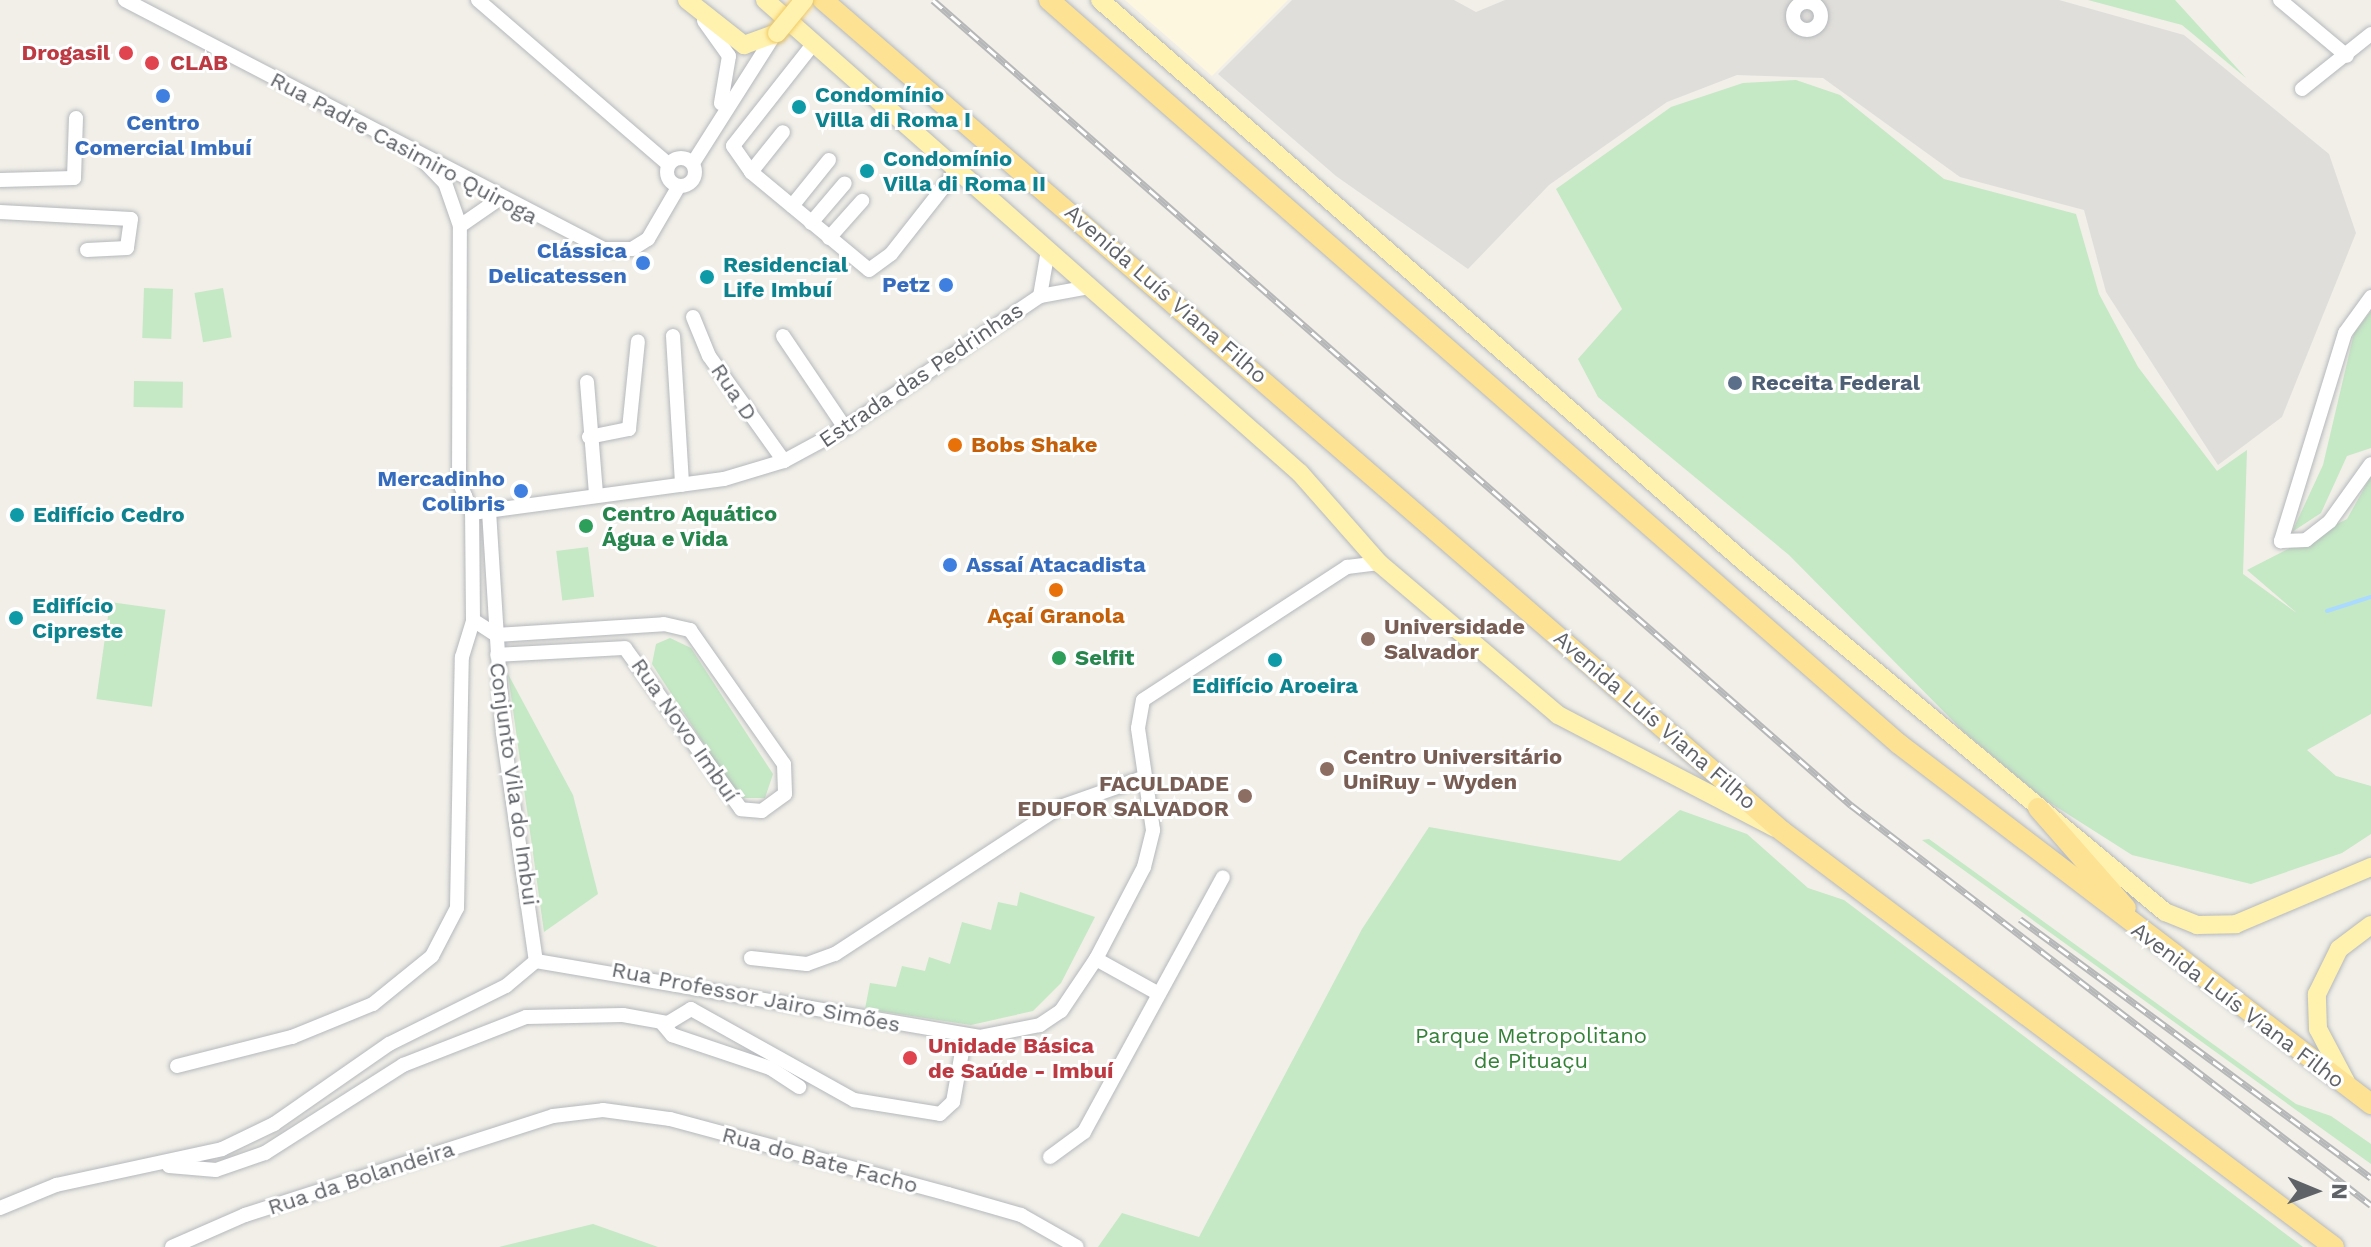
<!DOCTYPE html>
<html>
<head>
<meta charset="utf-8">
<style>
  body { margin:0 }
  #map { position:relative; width:2371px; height:1247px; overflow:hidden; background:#f1efe8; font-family:"Work Sans",sans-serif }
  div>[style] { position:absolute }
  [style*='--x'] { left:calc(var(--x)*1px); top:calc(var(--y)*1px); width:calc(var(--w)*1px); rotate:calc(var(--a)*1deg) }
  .commercial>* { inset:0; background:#fef7e0 }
  .industrial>* { inset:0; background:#e0deda }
  .green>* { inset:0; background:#c5e8c5; transform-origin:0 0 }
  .stream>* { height:4px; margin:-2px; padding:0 2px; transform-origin:2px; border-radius:2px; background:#aadaff }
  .roads { filter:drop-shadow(0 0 2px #b5b8bc) drop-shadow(0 0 2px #b5b8bc) }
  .minor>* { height:14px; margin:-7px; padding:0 7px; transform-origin:7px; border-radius:7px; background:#fff }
  .minor>.ring { margin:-7px; padding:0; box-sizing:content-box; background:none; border:14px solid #fff; border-radius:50% }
  .major>* { height:18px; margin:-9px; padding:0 9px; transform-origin:9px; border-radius:9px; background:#fff2af }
  .highway>* { height:20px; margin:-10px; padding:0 10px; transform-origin:10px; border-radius:10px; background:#fde293 }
  .rail>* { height:7px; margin-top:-3.5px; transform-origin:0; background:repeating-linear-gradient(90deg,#fff 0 12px,#b6b7b8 0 24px); box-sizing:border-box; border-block:2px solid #b6b7b8 }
  .bridges { filter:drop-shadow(0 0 2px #f2c960) drop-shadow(0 0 2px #f2c960) }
  .major-bridge>* { height:18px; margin:-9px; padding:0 9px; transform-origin:9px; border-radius:9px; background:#fff2af }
  .dots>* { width:22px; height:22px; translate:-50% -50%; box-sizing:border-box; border:4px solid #fff; border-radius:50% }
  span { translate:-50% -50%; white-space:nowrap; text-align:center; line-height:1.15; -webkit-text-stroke:6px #fff; paint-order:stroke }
  .health-label { font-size:22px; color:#be3a42; font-weight:700 }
  .right { translate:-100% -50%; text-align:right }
  .left { translate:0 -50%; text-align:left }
  .culture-label { font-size:22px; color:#0d838f; font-weight:700 }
  .shop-label { font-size:22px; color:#366cbe; font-weight:700 }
  .street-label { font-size:22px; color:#5f6368 }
  .service-label { font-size:22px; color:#4e5e75; font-weight:700 }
  .food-label { font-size:22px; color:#c56008; font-weight:700 }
  .leisure-label { font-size:22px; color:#27864d; font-weight:700 }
  .education-label { font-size:22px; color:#785e54; font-weight:700 }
  .park-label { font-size:22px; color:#348238 }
  .north { position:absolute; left:2275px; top:1151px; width:80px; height:80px; -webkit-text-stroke:6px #fff; paint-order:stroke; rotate:91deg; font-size:22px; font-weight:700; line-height:32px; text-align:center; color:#5f6368 }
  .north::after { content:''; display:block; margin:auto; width:28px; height:36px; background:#5f6368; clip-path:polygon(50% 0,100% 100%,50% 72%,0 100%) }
</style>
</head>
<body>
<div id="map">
  <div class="commercial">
    <div style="clip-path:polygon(1125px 0,1288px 0,1212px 76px)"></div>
  </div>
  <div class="industrial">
    <div style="clip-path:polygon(1292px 0,1454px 0,1476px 12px,1505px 0,2059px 0,2184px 35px,2329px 154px,2356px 233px,2282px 417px,2218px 465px,2106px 292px,2084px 210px,1960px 177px,1823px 78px,1737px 75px,1667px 102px,1549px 185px,1468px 269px,1336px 176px,1218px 74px)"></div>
  </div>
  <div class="green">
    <div style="clip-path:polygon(2088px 0,2175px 0,2246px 78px,2182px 25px)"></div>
    <div style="clip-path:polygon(1796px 80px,1840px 95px,1944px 179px,2076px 214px,2099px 294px,2138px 367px,2217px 471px,2247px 450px,2243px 574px,2298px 614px,2247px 570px,2347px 519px,2371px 476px,2371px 714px,2307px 750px,2336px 776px,2371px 786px,2371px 834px,2342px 853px,2251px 884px,2132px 855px,2044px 799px,1963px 731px,1789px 555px,1598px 397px,1578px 359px,1622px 309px,1556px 189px,1671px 107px,1743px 83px)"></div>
    <div style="left:144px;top:288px;width:29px;height:50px;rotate:2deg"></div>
    <div style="left:223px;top:288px;width:50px;height:29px;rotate:80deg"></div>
    <div style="clip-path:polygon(2371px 311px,2371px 448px,2347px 456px,2321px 513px,2292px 532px,2323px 465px,2354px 333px)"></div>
    <div style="left:134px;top:381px;width:49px;height:26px;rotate:1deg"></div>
    <div style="left:588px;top:547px;width:50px;height:32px;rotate:83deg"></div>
    <div style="left:110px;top:602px;width:56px;height:98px;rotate:8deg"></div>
    <div style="clip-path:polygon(670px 638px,691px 648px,773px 774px,765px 798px,739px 798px,652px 664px,656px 644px)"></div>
    <div style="clip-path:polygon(508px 674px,573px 795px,598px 894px,544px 932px)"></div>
    <div style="clip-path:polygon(1680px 810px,1747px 834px,1808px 888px,1844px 900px,2303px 1247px,1098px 1247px,1122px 1213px,1199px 1237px,1362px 929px,1429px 827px,1620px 861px)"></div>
    <div style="clip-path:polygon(1929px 839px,2296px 1104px,2331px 1116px,2371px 1144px,2371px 1164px,1922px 840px)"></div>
    <div style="clip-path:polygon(1020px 892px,1095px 917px,1061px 983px,1033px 1011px,971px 1025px,865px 1009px,870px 983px,896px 987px,902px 966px,925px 971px,929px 957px,950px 964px,962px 922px,991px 930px,998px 902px,1017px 906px)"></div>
    <div style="clip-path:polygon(593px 1224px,658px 1247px,499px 1247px)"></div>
  </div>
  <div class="stream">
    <div style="--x:2327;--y:611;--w:46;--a:-17.7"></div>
  </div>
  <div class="roads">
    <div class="minor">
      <div style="--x:125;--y:0;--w:540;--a:27.47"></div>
      <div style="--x:604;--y:249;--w:28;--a:0"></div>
      <div style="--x:632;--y:249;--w:19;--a:-32"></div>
      <div style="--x:648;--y:239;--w:61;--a:-59.7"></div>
      <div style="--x:478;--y:0;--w:252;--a:40.8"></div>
      <div style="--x:2280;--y:0;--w:87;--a:39.9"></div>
      <div class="ring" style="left:1793px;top:2px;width:14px;height:14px"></div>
      <div style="--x:704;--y:21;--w:43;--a:54.5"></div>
      <div style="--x:729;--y:56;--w:48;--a:99.7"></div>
      <div style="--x:814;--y:43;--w:131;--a:128.2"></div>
      <div style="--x:733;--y:146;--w:32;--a:55"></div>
      <div style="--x:751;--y:172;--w:153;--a:39.7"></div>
      <div style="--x:869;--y:270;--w:27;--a:-36"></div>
      <div style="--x:891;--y:254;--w:108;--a:-51.8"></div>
      <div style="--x:2302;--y:89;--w:88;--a:-38.6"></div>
      <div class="ring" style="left:667px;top:158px;width:14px;height:14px"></div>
      <div style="--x:693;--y:163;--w:146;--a:-57.6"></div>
      <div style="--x:751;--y:172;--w:51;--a:-51.3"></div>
      <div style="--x:0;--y:180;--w:74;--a:-1.5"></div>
      <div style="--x:74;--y:178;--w:60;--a:-88.1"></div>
      <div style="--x:792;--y:206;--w:59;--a:-51.2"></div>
      <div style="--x:0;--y:212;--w:131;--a:3.1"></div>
      <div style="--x:131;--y:219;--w:29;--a:98"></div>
      <div style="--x:127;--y:248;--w:40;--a:177.1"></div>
      <div style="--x:811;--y:223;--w:52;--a:-49.6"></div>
      <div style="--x:460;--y:226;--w:47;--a:-34.7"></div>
      <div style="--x:829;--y:238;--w:50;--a:-48.3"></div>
      <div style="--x:1040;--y:296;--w:47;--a:-80.1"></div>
      <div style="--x:2371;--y:297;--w:44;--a:125.8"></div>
      <div style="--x:2345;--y:333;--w:218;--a:107.1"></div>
      <div style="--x:2281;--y:541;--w:25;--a:-2"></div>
      <div style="--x:2306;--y:540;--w:31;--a:-38"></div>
      <div style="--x:2330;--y:521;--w:70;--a:-54.3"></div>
      <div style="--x:693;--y:317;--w:42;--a:67.7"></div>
      <div style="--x:709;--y:356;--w:129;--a:54.5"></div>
      <div style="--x:673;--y:336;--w:149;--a:86.5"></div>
      <div style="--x:783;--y:336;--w:111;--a:56"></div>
      <div style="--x:587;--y:382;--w:112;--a:85.4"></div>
      <div style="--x:589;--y:437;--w:41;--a:-11.3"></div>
      <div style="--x:629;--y:429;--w:88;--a:-84.2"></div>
      <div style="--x:489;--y:511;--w:222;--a:86.4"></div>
      <div style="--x:503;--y:733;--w:230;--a:81.8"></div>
      <div style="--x:472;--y:513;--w:254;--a:-7.7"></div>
      <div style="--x:724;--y:479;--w:63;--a:-16.7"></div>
      <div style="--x:784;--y:461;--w:69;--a:-28.4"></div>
      <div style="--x:845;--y:428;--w:235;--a:-34.1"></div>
      <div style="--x:1040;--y:296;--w:51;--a:-10.2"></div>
      <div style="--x:473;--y:620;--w:27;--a:33"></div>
      <div style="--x:496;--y:635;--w:168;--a:-3.7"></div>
      <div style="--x:664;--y:624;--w:27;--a:13"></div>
      <div style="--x:690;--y:630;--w:164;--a:55"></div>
      <div style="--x:784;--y:764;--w:30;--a:88"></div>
      <div style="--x:785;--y:794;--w:29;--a:144"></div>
      <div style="--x:762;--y:811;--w:21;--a:-175"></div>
      <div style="--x:741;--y:809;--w:198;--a:-125.8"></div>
      <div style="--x:625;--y:648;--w:128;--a:176.9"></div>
      <div style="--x:751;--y:958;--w:56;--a:6.1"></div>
      <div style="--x:807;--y:964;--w:30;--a:-20"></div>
      <div style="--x:835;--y:954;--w:269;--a:-33.2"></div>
      <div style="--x:1060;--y:807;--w:90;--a:-19.4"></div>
      <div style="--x:1096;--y:959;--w:70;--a:29.1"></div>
      <div style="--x:536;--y:961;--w:449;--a:9.7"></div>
      <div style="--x:979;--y:1037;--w:62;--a:-11.1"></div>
      <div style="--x:1040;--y:1025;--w:25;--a:-34"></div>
      <div style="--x:1061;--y:1011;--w:63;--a:-56.1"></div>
      <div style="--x:1096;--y:959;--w:104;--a:-62.4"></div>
      <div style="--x:1144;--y:867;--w:38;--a:-76"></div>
      <div style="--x:1153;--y:830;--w:103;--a:-98.4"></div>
      <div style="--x:1138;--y:728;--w:28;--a:-80"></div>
      <div style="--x:1143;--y:700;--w:244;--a:-33.1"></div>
      <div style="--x:1347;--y:567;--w:32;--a:-7"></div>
      <div style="--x:662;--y:1023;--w:16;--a:50"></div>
      <div style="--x:672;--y:1035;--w:103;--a:18.6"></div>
      <div style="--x:770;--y:1068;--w:35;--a:33"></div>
      <div style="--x:177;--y:1066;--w:119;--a:-14.2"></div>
      <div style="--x:292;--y:1037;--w:87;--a:-22.2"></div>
      <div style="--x:373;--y:1004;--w:76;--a:-39.1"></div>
      <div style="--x:432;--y:956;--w:54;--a:-62.5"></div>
      <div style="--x:457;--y:908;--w:251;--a:-88.9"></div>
      <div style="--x:462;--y:657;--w:39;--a:-73"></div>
      <div style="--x:473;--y:620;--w:107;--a:-90.5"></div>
      <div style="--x:472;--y:513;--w:35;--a:-112"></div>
      <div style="--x:459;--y:481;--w:255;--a:-89.8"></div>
      <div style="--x:460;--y:226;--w:46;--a:-109.2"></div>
      <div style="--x:445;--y:183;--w:30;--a:-134"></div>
      <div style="--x:1050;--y:1157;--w:42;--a:-36.3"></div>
      <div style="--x:1084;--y:1132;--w:290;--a:-61.4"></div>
      <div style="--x:169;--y:1166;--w:47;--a:4.9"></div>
      <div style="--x:216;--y:1170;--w:52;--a:-19.1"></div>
      <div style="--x:265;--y:1153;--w:164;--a:-32.5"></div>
      <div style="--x:403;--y:1065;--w:132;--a:-21.3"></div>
      <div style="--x:526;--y:1017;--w:97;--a:-1.2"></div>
      <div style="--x:623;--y:1015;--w:46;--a:10.1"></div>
      <div style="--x:668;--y:1023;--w:27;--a:-31"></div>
      <div style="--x:691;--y:1009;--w:187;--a:29.2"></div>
      <div style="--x:854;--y:1100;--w:87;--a:9.2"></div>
      <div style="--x:940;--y:1114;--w:18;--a:-43"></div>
      <div style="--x:953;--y:1102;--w:68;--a:-79.8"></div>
      <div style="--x:0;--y:1208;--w:61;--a:-22.3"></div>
      <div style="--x:56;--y:1185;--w:170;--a:-12.2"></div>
      <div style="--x:222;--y:1149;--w:58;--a:-25.7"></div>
      <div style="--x:274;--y:1124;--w:140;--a:-34.8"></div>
      <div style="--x:389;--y:1044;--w:131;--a:-26.4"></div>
      <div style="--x:506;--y:986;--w:39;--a:-40"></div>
      <div style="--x:172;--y:1247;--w:80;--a:-23.7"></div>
      <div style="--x:245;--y:1215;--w:324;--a:-17.8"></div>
      <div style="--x:553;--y:1116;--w:50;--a:-6.8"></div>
      <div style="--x:603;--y:1110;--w:68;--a:7.7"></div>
      <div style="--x:670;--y:1119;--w:288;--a:15.1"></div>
      <div style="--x:948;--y:1194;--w:76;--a:16"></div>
      <div style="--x:1021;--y:1215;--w:64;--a:29.7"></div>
    </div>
    <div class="major">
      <div style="--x:687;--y:0;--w:73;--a:38.3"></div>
      <div style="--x:744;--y:45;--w:35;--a:-20"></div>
      <div style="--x:765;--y:0;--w:714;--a:41.48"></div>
      <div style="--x:1300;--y:473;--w:120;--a:48.7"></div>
      <div style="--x:1379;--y:563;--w:235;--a:40.3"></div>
      <div style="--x:1558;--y:715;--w:245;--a:27.5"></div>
      <div style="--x:1100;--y:0;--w:853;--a:41.1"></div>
      <div style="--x:1743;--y:561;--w:549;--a:39.75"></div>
      <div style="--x:2165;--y:912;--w:35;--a:22"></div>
      <div style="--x:2197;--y:925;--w:39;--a:-1"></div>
      <div style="--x:2236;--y:924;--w:147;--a:-22.9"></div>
      <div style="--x:2346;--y:1082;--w:60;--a:-117.8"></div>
      <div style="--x:2318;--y:1029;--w:35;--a:-92"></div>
      <div style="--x:2317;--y:994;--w:50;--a:-63.9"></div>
      <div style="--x:2339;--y:949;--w:40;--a:-37"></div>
    </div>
    <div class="highway">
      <div style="--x:823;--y:0;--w:1269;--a:40.91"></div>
      <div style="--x:1782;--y:831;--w:691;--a:37"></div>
      <div style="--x:1049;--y:0;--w:1130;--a:41.2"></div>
      <div style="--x:1899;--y:744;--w:594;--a:37.33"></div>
      <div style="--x:2038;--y:808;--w:133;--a:48.7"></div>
    </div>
  </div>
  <div class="rail">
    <div style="--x:933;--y:0;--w:1221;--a:41.25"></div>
    <div style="--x:1851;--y:805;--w:656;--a:37.57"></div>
    <div style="--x:2020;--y:919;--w:436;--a:36.4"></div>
  </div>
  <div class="bridges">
    <div class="major-bridge">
      <div style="--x:777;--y:33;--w:43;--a:-50.7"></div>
    </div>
  </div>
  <div class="dots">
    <div style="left:126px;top:53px;background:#e0444e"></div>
    <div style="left:152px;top:63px;background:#e0444e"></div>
    <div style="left:163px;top:96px;background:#3f7fe0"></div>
    <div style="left:799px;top:107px;background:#0f9aa8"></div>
    <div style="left:867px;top:171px;background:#0f9aa8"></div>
    <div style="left:643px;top:263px;background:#3f7fe0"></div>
    <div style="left:707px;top:277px;background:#0f9aa8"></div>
    <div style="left:946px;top:285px;background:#3f7fe0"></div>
    <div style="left:1735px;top:383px;background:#5c6f8a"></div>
    <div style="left:955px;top:445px;background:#e8710a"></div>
    <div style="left:521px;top:491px;background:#3f7fe0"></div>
    <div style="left:17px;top:515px;background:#0f9aa8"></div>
    <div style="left:586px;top:526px;background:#2e9e5b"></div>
    <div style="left:950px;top:565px;background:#3f7fe0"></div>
    <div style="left:1056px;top:590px;background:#e8710a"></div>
    <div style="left:16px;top:618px;background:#0f9aa8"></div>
    <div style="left:1368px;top:639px;background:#8d6e63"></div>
    <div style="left:1059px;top:658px;background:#2e9e5b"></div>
    <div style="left:1275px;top:660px;background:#0f9aa8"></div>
    <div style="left:1327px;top:769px;background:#8d6e63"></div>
    <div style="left:1245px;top:796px;background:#8d6e63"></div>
    <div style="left:910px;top:1058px;background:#e0444e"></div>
  </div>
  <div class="health-label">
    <span class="right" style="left:110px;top:53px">Drogasil</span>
    <span class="left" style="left:170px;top:63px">CLAB</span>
    <span class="left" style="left:928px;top:1058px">Unidade Básica<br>de Saúde - Imbuí</span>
  </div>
  <div class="culture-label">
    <span class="left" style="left:815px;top:107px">Condomínio<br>Villa di Roma I</span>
    <span class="left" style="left:883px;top:171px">Condomínio<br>Villa di Roma II</span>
    <span class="left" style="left:723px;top:277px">Residencial<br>Life Imbuí</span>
    <span class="left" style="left:33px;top:515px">Edifício Cedro</span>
    <span class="left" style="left:32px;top:618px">Edifício<br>Cipreste</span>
    <span style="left:1275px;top:686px">Edifício Aroeira</span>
  </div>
  <div class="shop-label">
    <span style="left:163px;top:135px">Centro<br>Comercial Imbuí</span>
    <span class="right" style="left:627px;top:263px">Clássica<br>Delicatessen</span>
    <span class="right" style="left:930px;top:285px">Petz</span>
    <span class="right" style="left:505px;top:491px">Mercadinho<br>Colibris</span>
    <span class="left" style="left:966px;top:565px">Assaí Atacadista</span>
  </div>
  <div class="street-label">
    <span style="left:404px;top:148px;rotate:28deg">Rua Padre Casimiro Quiroga</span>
    <span style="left:1166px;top:294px;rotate:41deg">Avenida Luís Viana Filho</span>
    <span style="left:921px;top:375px;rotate:-34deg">Estrada das Pedrinhas</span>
    <span style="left:734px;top:392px;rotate:56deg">Rua D</span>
    <span style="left:1655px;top:720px;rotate:41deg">Avenida Luís Viana Filho</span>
    <span style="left:685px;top:730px;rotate:55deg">Rua Novo Imbuí</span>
    <span style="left:514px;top:784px;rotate:82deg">Conjunto Vila do Imbui</span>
    <span style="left:756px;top:997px;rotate:11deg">Rua Professor Jairo Simões</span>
    <span style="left:2238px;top:1005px;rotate:37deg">Avenida Luís Viana Filho</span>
    <span style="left:820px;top:1160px;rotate:15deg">Rua do Bate Facho</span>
    <span style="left:361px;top:1178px;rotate:-18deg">Rua da Bolandeira</span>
  </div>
  <div class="service-label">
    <span class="left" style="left:1751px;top:383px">Receita Federal</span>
  </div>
  <div class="food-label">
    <span class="left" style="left:971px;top:445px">Bobs Shake</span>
    <span style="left:1056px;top:616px">Açaí Granola</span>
  </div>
  <div class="leisure-label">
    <span class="left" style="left:602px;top:526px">Centro Aquático<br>Água e Vida</span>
    <span class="left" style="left:1075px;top:658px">Selfit</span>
  </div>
  <div class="education-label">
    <span class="left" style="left:1384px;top:639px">Universidade<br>Salvador</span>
    <span class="left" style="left:1343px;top:769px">Centro Universitário<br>UniRuy - Wyden</span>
    <span class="right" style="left:1229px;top:796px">FACULDADE<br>EDUFOR SALVADOR</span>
  </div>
  <div class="park-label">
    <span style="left:1531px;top:1048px">Parque Metropolitano<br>de Pituaçu</span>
  </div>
  <div class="north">N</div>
</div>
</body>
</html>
